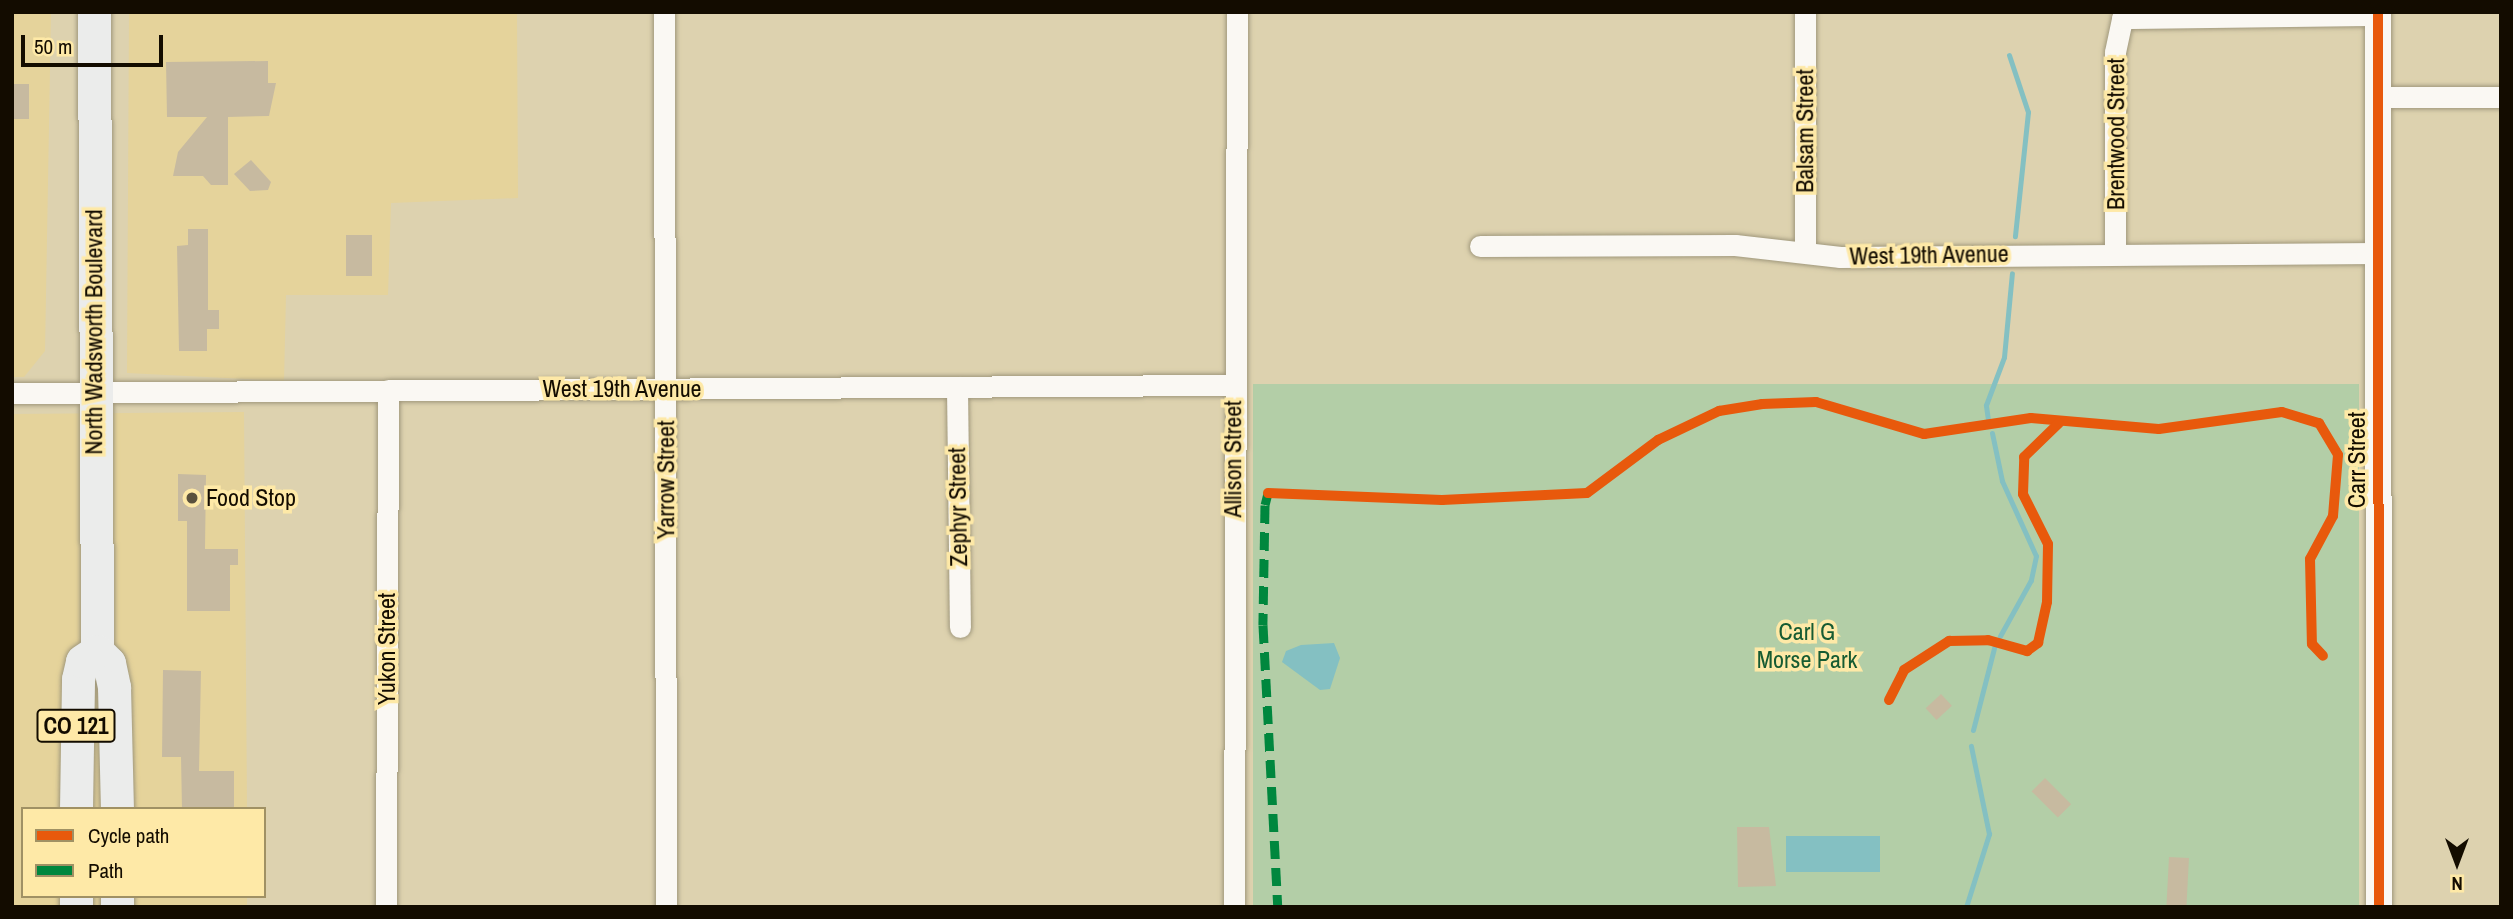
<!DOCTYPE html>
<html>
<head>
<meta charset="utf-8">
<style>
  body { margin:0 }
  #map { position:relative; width:2513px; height:919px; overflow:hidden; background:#ddd2af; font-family:"Archivo Narrow",sans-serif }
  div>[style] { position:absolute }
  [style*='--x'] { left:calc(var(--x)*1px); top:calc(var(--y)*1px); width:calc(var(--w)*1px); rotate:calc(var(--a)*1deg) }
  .built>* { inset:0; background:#e5d39b }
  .green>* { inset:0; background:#b3cea7; transform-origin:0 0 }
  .water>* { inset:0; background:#84c0c2; transform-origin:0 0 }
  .stream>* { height:5px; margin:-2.5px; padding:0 2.5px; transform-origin:2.5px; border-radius:2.5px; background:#84c0c2 }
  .building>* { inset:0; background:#c7baa0; transform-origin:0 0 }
  .roads { filter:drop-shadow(0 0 2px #a0987c) drop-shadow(0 0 2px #a0987c) }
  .minor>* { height:21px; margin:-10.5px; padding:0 10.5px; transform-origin:10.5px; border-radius:10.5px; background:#faf8f3 }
  .tertiary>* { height:26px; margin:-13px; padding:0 13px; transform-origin:13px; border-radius:13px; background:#faf8f3 }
  .primary>* { height:33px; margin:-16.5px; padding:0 16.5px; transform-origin:16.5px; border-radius:16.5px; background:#ebeceb }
  .quiet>* { height:9px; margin-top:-4.5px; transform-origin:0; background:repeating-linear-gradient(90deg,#00873e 0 18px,transparent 0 27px) }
  .cycleway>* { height:10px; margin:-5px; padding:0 5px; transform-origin:5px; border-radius:5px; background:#e8590c }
  .dots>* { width:19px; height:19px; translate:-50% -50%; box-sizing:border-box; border:4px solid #fee9a7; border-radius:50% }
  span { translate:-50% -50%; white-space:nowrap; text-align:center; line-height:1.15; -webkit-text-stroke:7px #fee9a7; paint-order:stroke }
  .shield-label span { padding:2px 5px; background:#fee9a7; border:2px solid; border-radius:5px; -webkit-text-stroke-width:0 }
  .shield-label { font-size:23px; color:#130c00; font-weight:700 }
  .street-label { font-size:24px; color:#130c00 }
  .poi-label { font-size:24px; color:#130c00 }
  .left { translate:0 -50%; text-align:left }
  .park-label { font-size:24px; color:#165b32 }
  .frame { position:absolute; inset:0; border:14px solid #130c00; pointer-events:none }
  .legend { position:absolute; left:21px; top:807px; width:245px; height:91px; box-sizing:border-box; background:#fee9a7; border:2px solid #a09164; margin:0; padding:9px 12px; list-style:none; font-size:21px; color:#130c00 }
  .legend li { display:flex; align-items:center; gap:14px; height:35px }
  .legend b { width:35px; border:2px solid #a09164 }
  .north { position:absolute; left:2422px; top:828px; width:70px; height:70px; -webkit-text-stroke:5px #fee9a7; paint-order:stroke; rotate:180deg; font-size:19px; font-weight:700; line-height:28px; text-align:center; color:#130c00 }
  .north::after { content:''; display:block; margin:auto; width:24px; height:32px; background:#130c00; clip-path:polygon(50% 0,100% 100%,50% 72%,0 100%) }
  .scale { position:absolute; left:21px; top:35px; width:142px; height:32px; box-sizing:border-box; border:4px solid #130c00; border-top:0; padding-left:9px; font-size:21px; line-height:24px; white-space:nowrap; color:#130c00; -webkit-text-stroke:5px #fee9a7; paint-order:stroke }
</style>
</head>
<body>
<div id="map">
  <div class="built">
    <div style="clip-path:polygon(12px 12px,51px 12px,45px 351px,24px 377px,12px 377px)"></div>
    <div style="clip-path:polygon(129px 12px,517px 12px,518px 198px,391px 203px,388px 295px,286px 295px,284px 381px,127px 373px)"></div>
    <div style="clip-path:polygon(244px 412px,247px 809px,23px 809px,23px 896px,247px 896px,247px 907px,12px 907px,12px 414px)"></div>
  </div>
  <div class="green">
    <div style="left:2359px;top:384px;width:523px;height:1106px;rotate:90deg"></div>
  </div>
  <div class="water">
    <div style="clip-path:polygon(1334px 643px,1340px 658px,1330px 689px,1320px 690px,1282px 662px,1286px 651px,1301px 645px)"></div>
    <div style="left:1880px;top:836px;width:36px;height:94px;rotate:90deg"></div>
  </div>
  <div class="stream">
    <div style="--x:2009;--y:55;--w:60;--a:71.6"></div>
    <div style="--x:2028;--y:112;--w:125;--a:96"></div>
    <div style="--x:1988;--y:420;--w:15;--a:-98"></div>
    <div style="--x:1986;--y:405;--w:51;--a:-69.4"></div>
    <div style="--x:2004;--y:357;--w:84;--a:-84.6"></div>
    <div style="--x:1992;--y:433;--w:49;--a:78.2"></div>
    <div style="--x:2002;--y:481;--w:82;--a:65.6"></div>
    <div style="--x:2036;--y:556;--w:25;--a:102"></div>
    <div style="--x:2031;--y:580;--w:64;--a:119"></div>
    <div style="--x:1973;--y:730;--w:85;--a:-75.6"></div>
    <div style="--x:1966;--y:907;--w:77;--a:-72.5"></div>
    <div style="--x:1989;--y:834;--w:90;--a:-101.6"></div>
  </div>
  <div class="building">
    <div style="clip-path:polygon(268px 61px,268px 83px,276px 83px,269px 116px,228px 117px,228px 185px,211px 185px,203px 176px,173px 176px,178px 152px,207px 117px,167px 117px,166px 62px)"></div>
    <div style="left:12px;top:84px;width:17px;height:35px"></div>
    <div style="clip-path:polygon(251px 160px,271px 182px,268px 190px,250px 191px,234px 174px)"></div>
    <div style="clip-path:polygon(188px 229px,208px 229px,208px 310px,219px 310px,219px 329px,207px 329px,207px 351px,179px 351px,177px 246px,188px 245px)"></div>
    <div style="left:346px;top:235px;width:26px;height:41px"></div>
    <div style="clip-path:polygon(178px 474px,206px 475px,205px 549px,238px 549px,238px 565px,230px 565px,230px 611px,187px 611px,187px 521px,178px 521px)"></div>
    <div style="clip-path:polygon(163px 670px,201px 671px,199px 771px,234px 771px,234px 809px,182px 809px,181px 757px,162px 757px)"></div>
    <div style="left:1941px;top:694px;width:16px;height:21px;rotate:47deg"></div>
    <div style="left:2045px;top:778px;width:37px;height:19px;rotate:45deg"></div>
    <div style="clip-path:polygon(1737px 827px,1769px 827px,1776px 886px,1738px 887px)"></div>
    <div style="left:2169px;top:857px;width:20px;height:50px;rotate:3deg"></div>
  </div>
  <div class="roads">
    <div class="minor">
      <div style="--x:664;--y:12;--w:895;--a:89.87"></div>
      <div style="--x:1805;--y:12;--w:237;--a:90"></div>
      <div style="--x:2378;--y:97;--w:123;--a:0"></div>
      <div style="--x:1480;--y:246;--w:255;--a:-0.2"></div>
      <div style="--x:1735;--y:245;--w:106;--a:6.5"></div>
      <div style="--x:1840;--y:257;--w:538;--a:-0.43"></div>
      <div style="--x:2115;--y:251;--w:199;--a:-90"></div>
      <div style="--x:2115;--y:52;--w:35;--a:-78"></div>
      <div style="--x:2122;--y:18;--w:256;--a:-0.7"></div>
      <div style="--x:957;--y:387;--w:240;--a:89.3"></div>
      <div style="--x:12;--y:393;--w:1221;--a:-0.38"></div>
      <div style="--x:386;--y:907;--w:517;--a:-89.78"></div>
      <div style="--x:1234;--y:907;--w:895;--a:-89.81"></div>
    </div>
    <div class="tertiary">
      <div style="--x:2378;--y:12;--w:895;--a:89.94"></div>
    </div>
    <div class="primary">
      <div style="--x:94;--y:12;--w:639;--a:89.73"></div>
      <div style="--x:97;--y:651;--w:17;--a:45"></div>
      <div style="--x:109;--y:663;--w:25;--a:78"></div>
      <div style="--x:114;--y:687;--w:122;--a:88.6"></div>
      <div style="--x:76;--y:809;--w:130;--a:-89.1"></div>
      <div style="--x:78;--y:679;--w:18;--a:-77"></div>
      <div style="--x:82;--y:661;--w:18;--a:-34"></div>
      <div style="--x:117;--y:896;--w:11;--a:90"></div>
      <div style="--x:76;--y:907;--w:11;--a:-90"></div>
    </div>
  </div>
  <div class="quiet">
    <div style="--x:1275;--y:493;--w:7;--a:180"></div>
    <div style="--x:1268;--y:493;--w:12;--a:104"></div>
    <div style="--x:1265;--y:505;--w:120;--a:91"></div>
    <div style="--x:1263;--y:625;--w:282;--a:87"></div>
  </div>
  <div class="cycleway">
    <div style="--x:2378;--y:12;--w:895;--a:89.94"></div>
    <div style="--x:1268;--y:493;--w:174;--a:2.3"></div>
    <div style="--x:1442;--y:500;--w:145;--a:-2.8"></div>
    <div style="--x:1587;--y:493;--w:89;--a:-36.7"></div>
    <div style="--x:1658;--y:440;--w:68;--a:-25.4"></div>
    <div style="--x:1719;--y:411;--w:44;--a:-9.2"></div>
    <div style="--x:1762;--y:404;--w:54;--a:-2.1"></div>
    <div style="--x:1816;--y:402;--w:113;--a:16.5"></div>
    <div style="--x:1924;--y:434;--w:108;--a:-8.5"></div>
    <div style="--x:2031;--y:418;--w:128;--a:4.9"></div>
    <div style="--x:2159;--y:429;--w:124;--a:-7.9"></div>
    <div style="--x:2282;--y:412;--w:39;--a:17"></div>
    <div style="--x:2319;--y:423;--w:37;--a:59"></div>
    <div style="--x:2338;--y:455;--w:61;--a:94.7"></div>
    <div style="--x:2333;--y:516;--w:49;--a:118.1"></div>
    <div style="--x:2310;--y:559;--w:85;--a:88.7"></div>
    <div style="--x:2312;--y:644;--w:16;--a:47"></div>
    <div style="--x:1889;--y:700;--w:34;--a:-63"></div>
    <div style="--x:1904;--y:670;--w:54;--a:-32.8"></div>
    <div style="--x:1949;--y:641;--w:39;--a:-1"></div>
    <div style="--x:1988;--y:640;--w:41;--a:15.8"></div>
    <div style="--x:2027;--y:651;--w:14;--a:-36"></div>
    <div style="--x:2038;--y:643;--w:42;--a:-77.6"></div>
    <div style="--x:2047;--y:602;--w:58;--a:-89"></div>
    <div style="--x:2048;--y:544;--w:56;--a:-116.6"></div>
    <div style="--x:2023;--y:494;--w:37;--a:-88"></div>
    <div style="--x:2024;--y:457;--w:49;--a:-44.2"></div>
  </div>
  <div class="dots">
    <div style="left:192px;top:498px;background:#5a513d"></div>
  </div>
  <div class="shield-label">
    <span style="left:76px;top:726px">CO 121</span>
  </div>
  <div class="street-label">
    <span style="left:1805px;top:131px;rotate:-90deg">Balsam Street</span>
    <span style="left:2116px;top:134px;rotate:-90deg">Brentwood Street</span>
    <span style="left:1929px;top:255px;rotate:-1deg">West 19th Avenue</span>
    <span style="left:94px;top:332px;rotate:-90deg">North Wadsworth Boulevard</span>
    <span style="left:622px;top:389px">West 19th Avenue</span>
    <span style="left:1233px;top:459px;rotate:-90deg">Allison Street</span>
    <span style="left:2357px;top:460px;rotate:-90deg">Carr Street</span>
    <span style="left:666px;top:480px;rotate:-90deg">Yarrow Street</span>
    <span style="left:958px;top:507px;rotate:-91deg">Zephyr Street</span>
    <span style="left:387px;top:649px;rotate:-90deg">Yukon Street</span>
  </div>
  <div class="poi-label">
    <span class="left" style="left:206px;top:498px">Food Stop</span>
  </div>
  <div class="park-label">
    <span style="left:1807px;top:646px">Carl G<br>Morse Park</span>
  </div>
  <div class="frame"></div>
  <ul class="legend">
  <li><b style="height:9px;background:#e8590c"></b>Cycle path</li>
  <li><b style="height:9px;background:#00873e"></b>Path</li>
  </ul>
  <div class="north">N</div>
  <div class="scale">50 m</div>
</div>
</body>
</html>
